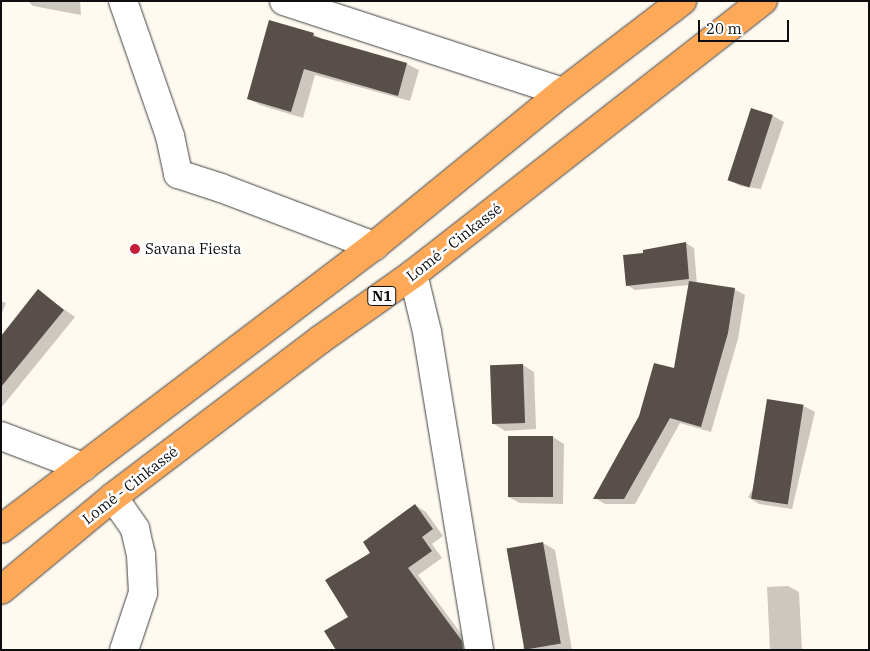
<!DOCTYPE html>
<html>
<head>
<meta charset="utf-8">
<style>
  body { margin:0 }
  #map { position:relative; width:870px; height:651px; overflow:hidden; background:#fffaf0; font-family:"IBM Plex Serif",serif }
  div>[style] { position:absolute }
  [style*='--x'] { left:calc(var(--x)*1px); top:calc(var(--y)*1px); width:calc(var(--w)*1px); rotate:calc(var(--a)*1deg) }
  .shadow>* { inset:0; background:#0003 }
  .building>* { inset:0; background:#584e4a; transform-origin:0 0 }
  .roads { filter:drop-shadow(0 0 1px #414141) drop-shadow(0 0 1px #414141) }
  .minor>* { height:28px; margin:-14px; padding:0 14px; transform-origin:14px; border-radius:14px; background:#fff }
  .trunk>* { height:28px; margin:-14px; padding:0 14px; transform-origin:14px; border-radius:14px; background:#fea958 }
  .dots>* { width:14px; height:14px; translate:-50% -50%; box-sizing:border-box; border:2px solid #fff; border-radius:50% }
  span { translate:-50% -50%; white-space:nowrap; text-align:center; line-height:1.15; -webkit-text-stroke:5px #fff; paint-order:stroke }
  .shield-label span { padding:1px 4px; background:#fff; border:1px solid; border-radius:4px; -webkit-text-stroke-width:0 }
  .shield-label { font-size:14px; color:#0e0e0e; font-weight:700 }
  .street-label { font-size:15px; color:#0e0e0e }
  .poi-label { font-size:15px; color:#0e0e0e }
  .left { translate:0 -50%; text-align:left }
  .frame { position:absolute; inset:0; border:2px solid #0e0e0e; pointer-events:none }
  .scale { position:absolute; left:698px; top:20px; width:91px; height:22px; box-sizing:border-box; border:2px solid #0e0e0e; border-top:0; padding-left:6px; font-size:15px; line-height:18px; white-space:nowrap; color:#0e0e0e; -webkit-text-stroke:4px #fff; paint-order:stroke }
</style>
</head>
<body>
<div id="map">
  <div class="shadow">
    <div style="clip-path:polygon(28px 1px,80px 1px,81px 15px,33px 6px)"></div>
    <div style="clip-path:polygon(313px 34px,326px 41px,407px 64px,419px 70px,410px 101px,315px 75px,303px 118px,260px 105px,248px 98px)"></div>
    <div style="clip-path:polygon(773px 116px,784px 122px,761px 189px,740px 186px,729px 180px)"></div>
    <div style="clip-path:polygon(686px 243px,694px 248px,697px 284px,734px 289px,745px 295px,738px 339px,711px 432px,680px 423px,635px 504px,605px 504px,595px 498px,675px 370px,690px 285px,635px 290px,627px 285px,645px 254px)"></div>
    <div style="clip-path:polygon(38px 291px,75px 317px,1px 408px,1px 339px)"></div>
    <div style="clip-path:polygon(1px 301px,6px 303px,1px 315px)"></div>
    <div style="clip-path:polygon(523px 365px,534px 372px,536px 429px,505px 431px,494px 424px)"></div>
    <div style="clip-path:polygon(804px 406px,815px 412px,792px 509px,759px 504px,748px 497px)"></div>
    <div style="clip-path:polygon(553px 437px,564px 444px,563px 504px,520px 503px,508px 497px)"></div>
    <div style="clip-path:polygon(415px 505px,426px 512px,443px 536px,432px 544px,442px 558px,418px 575px,473px 650px,337px 650px,372px 553px)"></div>
    <div style="clip-path:polygon(543px 543px,555px 550px,572px 650px,523px 649px)"></div>
    <div style="clip-path:polygon(788px 586px,799px 592px,802px 650px,770px 650px,767px 587px)"></div>
  </div>
  <div class="building">
    <div style="clip-path:polygon(269px 20px,314px 33px,313px 36px,407px 63px,398px 96px,304px 69px,291px 112px,247px 99px)"></div>
    <div style="left:751px;top:108px;width:23px;height:76px;rotate:18deg"></div>
    <div style="clip-path:polygon(686px 242px,689px 279px,626px 286px,623px 255px,643px 253px,643px 250px)"></div>
    <div style="clip-path:polygon(689px 281px,735px 288px,728px 333px,701px 427px,670px 418px,624px 499px,593px 499px,639px 416px,654px 363px,674px 368px)"></div>
    <div style="clip-path:polygon(38px 289px,64px 310px,1px 387px,1px 336px)"></div>
    <div style="left:523px;top:364px;width:59px;height:33px;rotate:88deg"></div>
    <div style="left:767px;top:399px;width:37px;height:101px;rotate:9deg"></div>
    <div style="left:508px;top:436px;width:45px;height:61px"></div>
    <div style="clip-path:polygon(415px 504px,433px 529px,422px 537px,432px 551px,408px 568px,462px 641px,463px 650px,336px 650px,324px 631px,348px 617px,325px 580px,370px 553px,363px 542px)"></div>
    <div style="left:543px;top:542px;width:103px;height:37px;rotate:80deg"></div>
  </div>
  <div class="roads">
    <div class="minor">
      <div style="--x:123;--y:1;--w:143;--a:70.8"></div>
      <div style="--x:170;--y:136;--w:39;--a:78"></div>
      <div style="--x:178;--y:174;--w:45;--a:18"></div>
      <div style="--x:221;--y:188;--w:164;--a:20.8"></div>
      <div style="--x:284;--y:1;--w:293;--a:18.1"></div>
      <div style="--x:413;--y:274;--w:60;--a:76.4"></div>
      <div style="--x:427;--y:332;--w:322;--a:80.7"></div>
      <div style="--x:1;--y:436;--w:88;--a:20.7"></div>
      <div style="--x:113;--y:497;--w:39;--a:55"></div>
      <div style="--x:135;--y:529;--w:27;--a:77"></div>
      <div style="--x:141;--y:555;--w:38;--a:87"></div>
      <div style="--x:143;--y:593;--w:60;--a:108.4"></div>
    </div>
    <div class="trunk">
      <div style="--x:1;--y:529;--w:468;--a:-37.2"></div>
      <div style="--x:374;--y:246;--w:244;--a:-39.2"></div>
      <div style="--x:563;--y:92;--w:150;--a:-37.4"></div>
      <div style="--x:1;--y:590;--w:146;--a:-39.7"></div>
      <div style="--x:113;--y:497;--w:261;--a:-37.2"></div>
      <div style="--x:321;--y:339;--w:113;--a:-35.2"></div>
      <div style="--x:413;--y:274;--w:444;--a:-38"></div>
    </div>
  </div>
  <div class="dots">
    <div style="left:135px;top:249px;background:#c71d39"></div>
  </div>
  <div class="shield-label">
    <span style="left:382px;top:296px">N1</span>
  </div>
  <div class="street-label">
    <span style="left:454px;top:242px;rotate:-38deg">Lomé - Cinkassé</span>
    <span style="left:130px;top:485px;rotate:-38deg">Lomé - Cinkassé</span>
  </div>
  <div class="poi-label">
    <span class="left" style="left:145px;top:249px">Savana Fiesta</span>
  </div>
  <div class="frame"></div>
  <div class="scale">20 m</div>
</div>
</body>
</html>
